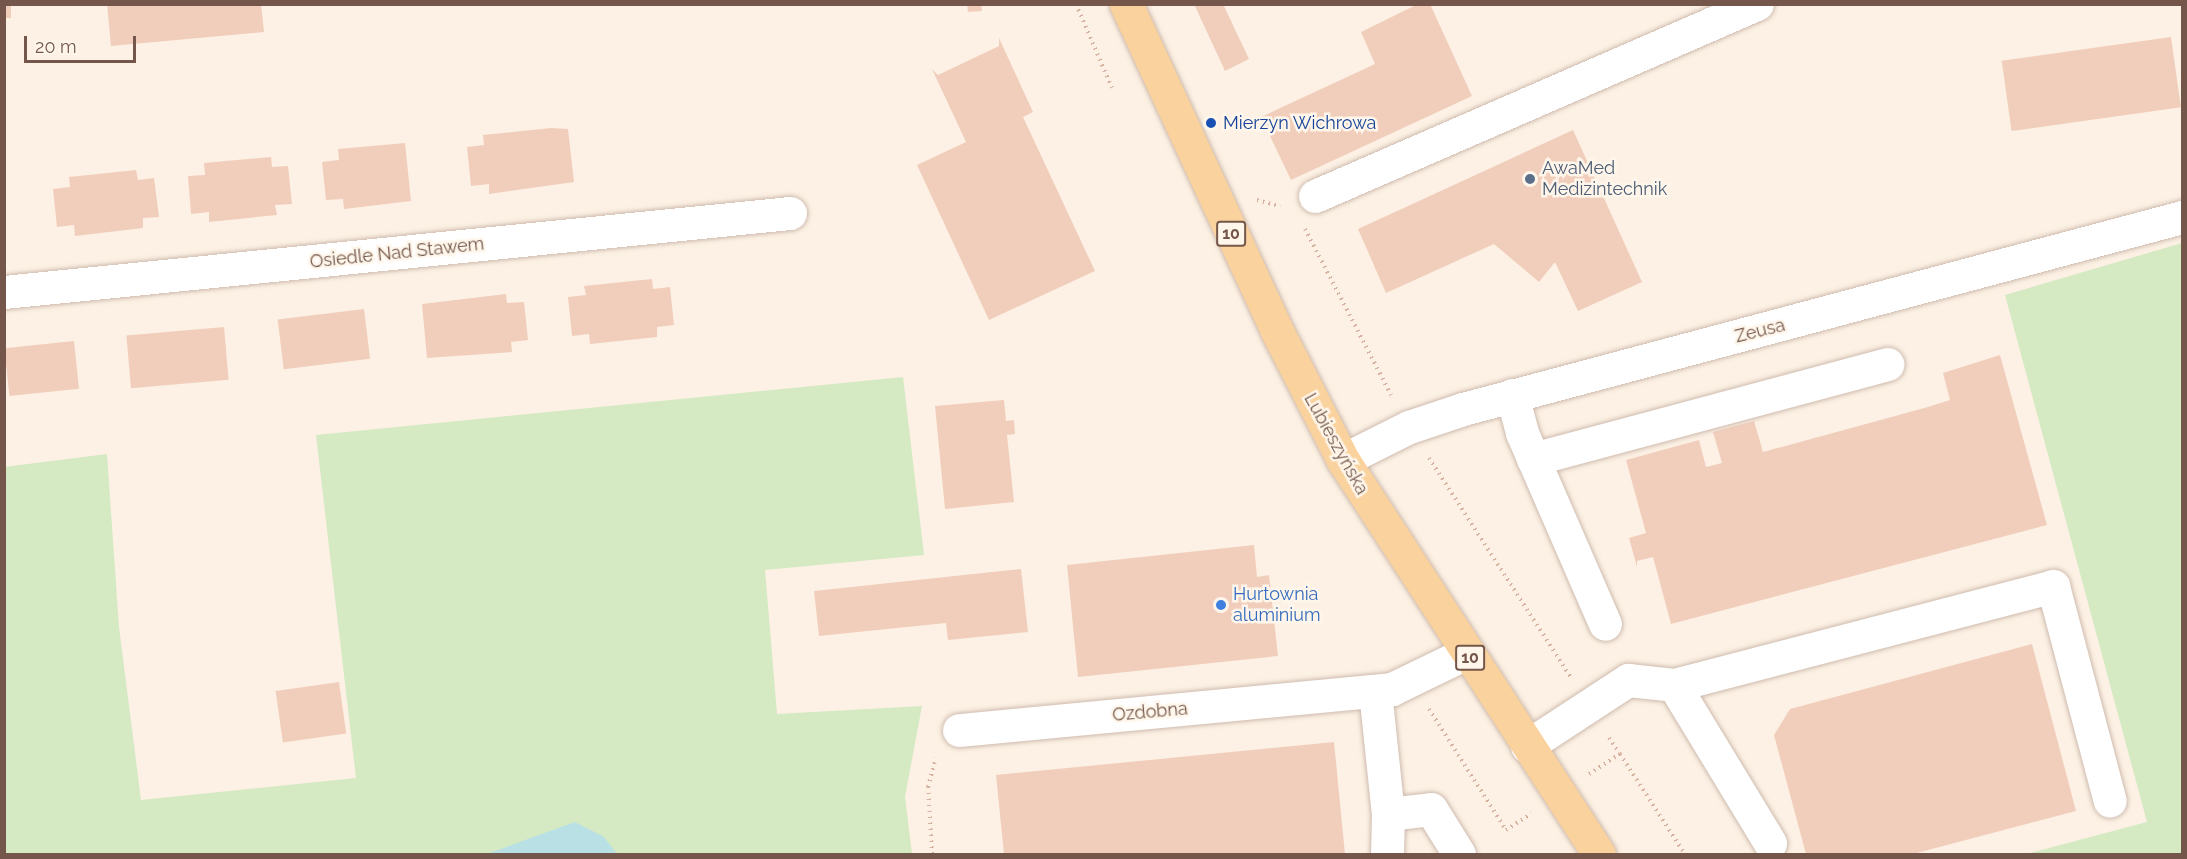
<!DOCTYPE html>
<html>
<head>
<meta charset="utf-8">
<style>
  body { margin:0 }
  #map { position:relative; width:2187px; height:859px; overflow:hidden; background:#fcf1e4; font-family:Raleway,sans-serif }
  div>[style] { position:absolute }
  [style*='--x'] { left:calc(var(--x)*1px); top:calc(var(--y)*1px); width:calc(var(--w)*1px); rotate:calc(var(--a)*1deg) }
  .green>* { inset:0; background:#d5e9c3 }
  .water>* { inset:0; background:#b9e1e5 }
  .building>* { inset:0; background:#f1cebc; transform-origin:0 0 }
  .path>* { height:4px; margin-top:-2px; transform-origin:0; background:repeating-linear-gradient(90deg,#d6b1a0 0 1.5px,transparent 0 6px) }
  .roads { filter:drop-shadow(0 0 2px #cfbbae) drop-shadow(0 0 2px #cfbbae) }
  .minor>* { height:33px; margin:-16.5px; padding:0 16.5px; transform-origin:16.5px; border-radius:16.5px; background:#fff }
  .major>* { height:33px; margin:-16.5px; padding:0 16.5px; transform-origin:16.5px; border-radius:16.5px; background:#fad29e }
  .dots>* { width:16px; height:16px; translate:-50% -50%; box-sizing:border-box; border:3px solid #fff6eb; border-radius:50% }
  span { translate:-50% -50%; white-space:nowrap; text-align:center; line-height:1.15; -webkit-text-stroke:5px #fff6eb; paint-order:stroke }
  .shield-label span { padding:2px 4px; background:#fff6eb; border:2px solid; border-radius:4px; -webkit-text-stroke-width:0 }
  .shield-label { font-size:16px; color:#74574a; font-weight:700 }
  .transit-label { font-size:18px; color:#164399 }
  .left { translate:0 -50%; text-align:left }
  .service-label { font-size:18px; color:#4e5e75 }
  .street-label { font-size:18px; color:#74574a }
  .shop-label { font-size:18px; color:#366cbe }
  .frame { position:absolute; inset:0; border:6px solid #74574a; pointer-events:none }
  .scale { position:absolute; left:24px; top:36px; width:112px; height:27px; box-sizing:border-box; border:3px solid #74574a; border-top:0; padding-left:8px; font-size:18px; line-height:21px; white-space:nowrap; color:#74574a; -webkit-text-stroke:4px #fff6eb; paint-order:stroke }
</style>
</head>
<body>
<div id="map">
  <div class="green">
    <div style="clip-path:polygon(2182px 243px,2182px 854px,2026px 854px,2147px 822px,2005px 295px)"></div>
    <div style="clip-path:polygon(903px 377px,924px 555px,765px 570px,777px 714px,922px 706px,905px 797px,912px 854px,5px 854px,4px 467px,107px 454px,119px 627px,141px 800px,356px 778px,316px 435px)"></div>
  </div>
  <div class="water">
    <div style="clip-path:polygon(575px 822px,604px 837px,617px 854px,487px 854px)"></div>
  </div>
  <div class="building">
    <div style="left:4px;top:4px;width:7px;height:14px"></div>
    <div style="clip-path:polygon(107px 4px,261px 4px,264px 32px,111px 46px)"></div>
    <div style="clip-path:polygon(967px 4px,981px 4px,982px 11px,968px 12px)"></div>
    <div style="clip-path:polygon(1194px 4px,1223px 4px,1249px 59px,1225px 71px)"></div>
    <div style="clip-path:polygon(1418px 4px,1430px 4px,1472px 96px,1291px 180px,1261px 117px,1375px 64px,1361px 32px)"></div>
    <div style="left:2171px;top:37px;width:71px;height:171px;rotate:82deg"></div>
    <div style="clip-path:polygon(999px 38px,1033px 112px,1023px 117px,1095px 271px,989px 320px,917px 165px,966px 142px,932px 69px,938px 75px,999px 46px)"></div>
    <div style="clip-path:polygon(551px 128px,568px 129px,574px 182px,489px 194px,489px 184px,471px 186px,467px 147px,484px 145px,483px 135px)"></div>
    <div style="clip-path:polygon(1573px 130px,1642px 282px,1578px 311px,1555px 262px,1539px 282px,1494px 244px,1386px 293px,1358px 229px)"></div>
    <div style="clip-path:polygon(405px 143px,411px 201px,344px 209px,343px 199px,326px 200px,322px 162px,339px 160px,338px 149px)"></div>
    <div style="clip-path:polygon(271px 157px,272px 167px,288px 166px,292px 204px,275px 205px,277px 215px,209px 222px,209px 212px,191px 214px,188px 176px,205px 175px,204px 163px)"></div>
    <div style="clip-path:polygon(136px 170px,138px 180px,154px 178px,159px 217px,143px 218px,143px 228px,75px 236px,74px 225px,57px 227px,53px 189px,70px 187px,69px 177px)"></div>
    <div style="clip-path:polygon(652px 279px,653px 289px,670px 287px,674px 325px,657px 327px,657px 337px,590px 344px,589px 334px,572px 336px,568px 297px,586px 295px,584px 286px)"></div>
    <div style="clip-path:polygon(506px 294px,507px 303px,524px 302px,528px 340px,511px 342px,512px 352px,427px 358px,422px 304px)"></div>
    <div style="left:364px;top:309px;width:50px;height:87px;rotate:83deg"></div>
    <div style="left:224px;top:327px;width:53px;height:98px;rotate:85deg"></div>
    <div style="left:74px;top:341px;width:48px;height:70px;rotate:84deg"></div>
    <div style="clip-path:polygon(2000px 355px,2047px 525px,1671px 624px,1653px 557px,1637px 561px,1637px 567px,1629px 538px,1646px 533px,1626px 460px,1699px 440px,1706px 467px,1722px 463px,1713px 432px,1754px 421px,1763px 452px,1928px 407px,1950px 400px,1943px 373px)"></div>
    <div style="clip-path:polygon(1004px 400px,1006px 421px,1014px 420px,1015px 434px,1007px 435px,1014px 502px,945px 509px,935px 406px)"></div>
    <div style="clip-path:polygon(1254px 545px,1257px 577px,1269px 575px,1278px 656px,1078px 677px,1067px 565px)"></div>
    <div style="clip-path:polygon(1021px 569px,1028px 632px,948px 640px,946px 623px,819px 636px,814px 591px)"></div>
    <div style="clip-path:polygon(2032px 644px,2076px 811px,1913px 854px,1806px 854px,1774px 735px,1790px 709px)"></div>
    <div style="left:339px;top:682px;width:52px;height:64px;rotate:82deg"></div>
    <div style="clip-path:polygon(1334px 742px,1345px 854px,1004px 854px,996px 775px)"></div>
  </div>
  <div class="path">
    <div style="--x:1076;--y:4;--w:91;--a:66.8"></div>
    <div style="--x:1257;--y:200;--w:24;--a:15"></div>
    <div style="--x:1305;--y:229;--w:187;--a:62.6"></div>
    <div style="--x:1429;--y:458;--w:260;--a:57.1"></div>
    <div style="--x:1429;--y:709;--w:143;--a:57.5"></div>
    <div style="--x:1506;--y:830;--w:30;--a:-33"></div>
    <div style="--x:1620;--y:754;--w:119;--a:57"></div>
    <div style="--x:1589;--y:774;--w:37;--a:-33"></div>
    <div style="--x:1620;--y:754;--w:22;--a:-124"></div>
    <div style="--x:932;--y:854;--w:67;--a:-93.4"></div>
    <div style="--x:928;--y:787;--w:30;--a:-75"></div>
  </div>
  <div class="roads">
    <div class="minor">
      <div style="--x:1315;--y:196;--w:482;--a:-23.5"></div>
      <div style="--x:4;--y:292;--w:790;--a:-5.74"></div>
      <div style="--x:1512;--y:395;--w:39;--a:75"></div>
      <div style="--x:1522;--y:433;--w:208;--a:66.5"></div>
      <div style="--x:1533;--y:459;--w:367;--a:-15"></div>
      <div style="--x:1343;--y:460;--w:74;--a:-26.6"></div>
      <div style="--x:1409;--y:427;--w:57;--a:-18.4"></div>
      <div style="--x:1463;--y:409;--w:744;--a:-14.95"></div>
      <div style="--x:1674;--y:685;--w:185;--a:58.7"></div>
      <div style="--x:1375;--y:691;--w:124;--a:84"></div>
      <div style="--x:1388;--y:814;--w:40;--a:91.4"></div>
      <div style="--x:959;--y:730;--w:435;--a:-5.4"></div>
      <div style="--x:1392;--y:689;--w:82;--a:-25.9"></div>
      <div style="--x:1527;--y:746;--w:121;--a:-33.2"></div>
      <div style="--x:1628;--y:680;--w:46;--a:6.2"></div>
      <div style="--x:1674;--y:685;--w:392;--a:-14.6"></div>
      <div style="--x:2053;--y:586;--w:222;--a:75.2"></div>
      <div style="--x:1388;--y:814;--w:43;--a:-6.6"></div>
      <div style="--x:1431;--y:809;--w:53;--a:58.1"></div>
    </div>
    <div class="major">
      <div style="--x:1126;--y:4;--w:362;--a:65.2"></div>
      <div style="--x:1278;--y:333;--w:143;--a:62.9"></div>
      <div style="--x:1343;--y:460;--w:470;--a:57"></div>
    </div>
  </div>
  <div class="dots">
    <div style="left:1211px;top:123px;background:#1a4fb4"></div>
    <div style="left:1530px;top:179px;background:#5c6f8a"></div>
    <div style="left:1221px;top:605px;background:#3f7fe0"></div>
  </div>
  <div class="shield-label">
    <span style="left:1231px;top:234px">10</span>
    <span style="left:1470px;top:658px">10</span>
  </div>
  <div class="transit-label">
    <span class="left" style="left:1223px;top:123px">Mierzyn Wichrowa</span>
  </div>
  <div class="service-label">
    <span class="left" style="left:1542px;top:179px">AwaMed<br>Medizintechnik</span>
  </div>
  <div class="street-label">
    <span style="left:397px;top:253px;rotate:-6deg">Osiedle Nad Stawem</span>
    <span style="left:1760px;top:331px;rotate:-14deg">Zeusa</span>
    <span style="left:1336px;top:444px;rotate:61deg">Lubieszyńska</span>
    <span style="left:1150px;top:712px;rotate:-5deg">Ozdobna</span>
  </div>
  <div class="shop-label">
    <span class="left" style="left:1233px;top:605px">Hurtownia<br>aluminium</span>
  </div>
  <div class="frame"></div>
  <div class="scale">20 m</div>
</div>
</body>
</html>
